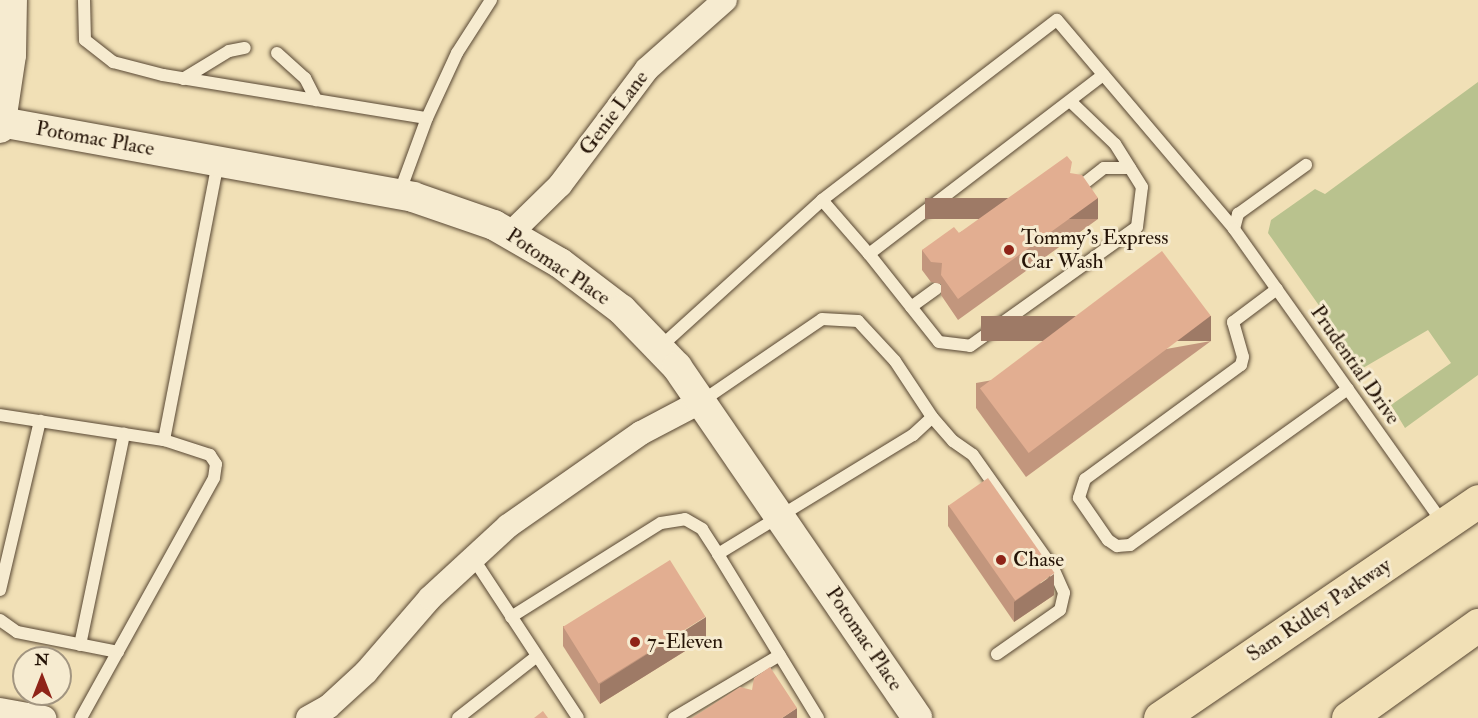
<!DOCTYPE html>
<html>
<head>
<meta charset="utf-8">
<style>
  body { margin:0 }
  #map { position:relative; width:1478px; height:718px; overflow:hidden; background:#f1e0b6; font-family:"IM FELL Double Pica",serif }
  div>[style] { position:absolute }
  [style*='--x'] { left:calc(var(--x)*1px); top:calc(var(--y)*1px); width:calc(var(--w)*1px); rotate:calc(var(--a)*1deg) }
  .green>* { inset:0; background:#b9c28e }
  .roads { filter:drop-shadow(0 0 2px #584733) drop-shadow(0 0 2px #584733) }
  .service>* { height:12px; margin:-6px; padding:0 6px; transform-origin:6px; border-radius:6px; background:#f6ebd0 }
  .minor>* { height:24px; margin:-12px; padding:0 12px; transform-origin:12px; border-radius:12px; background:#f6ebd0 }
  .tertiary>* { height:30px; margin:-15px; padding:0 15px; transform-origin:15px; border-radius:15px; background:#f6ebd0 }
  .primary>* { height:33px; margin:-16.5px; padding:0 16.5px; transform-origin:16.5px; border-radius:16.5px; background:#f1e0b6 }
  .wall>* { inset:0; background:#c2967d }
  .shaded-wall>* { inset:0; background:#9e7a66; transform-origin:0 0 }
  .building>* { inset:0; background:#e2ae91; transform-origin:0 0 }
  .dots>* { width:16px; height:16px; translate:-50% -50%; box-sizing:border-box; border:3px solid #f6ebd0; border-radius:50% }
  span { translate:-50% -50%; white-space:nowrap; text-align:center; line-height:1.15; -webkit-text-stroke:6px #f6ebd0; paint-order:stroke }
  .street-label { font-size:21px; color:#251407 }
  .poi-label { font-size:21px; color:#251407 }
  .left { translate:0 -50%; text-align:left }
  .north { position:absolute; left:12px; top:646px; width:60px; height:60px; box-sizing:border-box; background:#f6ebd0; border:2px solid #a29580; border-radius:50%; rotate:0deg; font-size:16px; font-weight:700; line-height:24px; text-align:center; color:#251407 }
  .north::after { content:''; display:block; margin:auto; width:21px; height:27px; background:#8f2418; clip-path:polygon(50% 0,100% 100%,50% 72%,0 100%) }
</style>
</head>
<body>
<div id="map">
  <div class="green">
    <div style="clip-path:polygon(1478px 82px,1478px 375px,1405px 428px,1391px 405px,1451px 363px,1428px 330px,1363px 368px,1268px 233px,1271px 220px,1315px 189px,1325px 194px)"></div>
  </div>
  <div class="roads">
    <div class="service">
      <div style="--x:84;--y:0;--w:40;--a:88.6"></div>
      <div style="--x:85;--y:40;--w:36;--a:38"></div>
      <div style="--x:113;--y:62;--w:52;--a:14.6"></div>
      <div style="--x:163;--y:75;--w:267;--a:9.3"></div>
      <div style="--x:277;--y:53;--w:38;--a:42"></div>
      <div style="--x:305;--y:78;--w:25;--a:63"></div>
      <div style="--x:183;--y:79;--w:54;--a:-31.3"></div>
      <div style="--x:229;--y:51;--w:16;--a:-11"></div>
      <div style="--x:1077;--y:189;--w:34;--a:-38"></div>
      <div style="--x:1104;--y:168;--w:26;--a:0"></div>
      <div style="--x:399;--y:194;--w:81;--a:-69.8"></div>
      <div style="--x:427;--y:118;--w:72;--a:-65.2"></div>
      <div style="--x:457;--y:53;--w:63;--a:-57.3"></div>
      <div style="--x:822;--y:200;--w:72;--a:49"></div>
      <div style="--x:869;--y:254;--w:295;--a:-37.4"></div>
      <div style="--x:1234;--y:229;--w:16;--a:-75"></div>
      <div style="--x:1238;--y:214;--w:84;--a:-35.8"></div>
      <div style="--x:869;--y:254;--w:112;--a:51.5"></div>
      <div style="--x:939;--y:342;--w:31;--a:7"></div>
      <div style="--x:970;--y:346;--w:205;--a:-35.5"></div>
      <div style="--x:1137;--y:227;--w:40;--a:-82.9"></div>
      <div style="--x:1142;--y:187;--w:51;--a:-122.1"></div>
      <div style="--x:1115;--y:144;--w:62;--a:-136.3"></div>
      <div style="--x:1277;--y:289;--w:55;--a:143.1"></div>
      <div style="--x:1233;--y:322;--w:36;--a:74"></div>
      <div style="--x:1243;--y:357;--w:8;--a:104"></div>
      <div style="--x:1241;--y:365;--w:193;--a:143.8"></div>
      <div style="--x:1085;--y:479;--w:20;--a:108"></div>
      <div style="--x:1079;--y:498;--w:51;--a:55.4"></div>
      <div style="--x:1108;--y:540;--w:11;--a:34"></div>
      <div style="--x:1117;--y:546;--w:13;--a:-4"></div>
      <div style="--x:1130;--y:545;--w:268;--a:-35.6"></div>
      <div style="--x:911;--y:307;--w:31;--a:-36"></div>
      <div style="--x:659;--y:348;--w:220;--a:-42.2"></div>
      <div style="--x:822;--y:200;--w:296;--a:-37.5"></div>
      <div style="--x:1057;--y:20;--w:274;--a:49.7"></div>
      <div style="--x:1234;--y:229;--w:362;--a:54.6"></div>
      <div style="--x:702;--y:401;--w:145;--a:-34.3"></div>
      <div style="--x:822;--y:319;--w:36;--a:3"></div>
      <div style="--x:858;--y:321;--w:54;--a:47.2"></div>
      <div style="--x:895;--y:361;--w:67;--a:56.5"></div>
      <div style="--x:932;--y:417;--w:32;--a:49"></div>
      <div style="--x:953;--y:441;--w:24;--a:35"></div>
      <div style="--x:973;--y:455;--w:138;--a:54.7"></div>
      <div style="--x:1053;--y:568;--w:27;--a:66"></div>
      <div style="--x:1064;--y:593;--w:17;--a:103"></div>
      <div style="--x:1060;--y:610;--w:77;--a:145.1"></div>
      <div style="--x:0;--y:415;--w:166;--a:8.7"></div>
      <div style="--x:473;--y:558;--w:191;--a:56.7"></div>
      <div style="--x:0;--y:590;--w:174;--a:-76.7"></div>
      <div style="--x:511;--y:617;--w:177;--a:-32.1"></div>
      <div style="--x:661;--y:523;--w:24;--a:-9"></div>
      <div style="--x:685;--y:519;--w:20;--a:30"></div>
      <div style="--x:702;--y:529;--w:30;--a:57"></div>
      <div style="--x:0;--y:620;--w:21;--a:35"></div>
      <div style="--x:17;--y:632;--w:103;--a:11.2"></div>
      <div style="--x:80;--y:645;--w:216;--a:-78.2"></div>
      <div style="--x:81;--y:718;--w:274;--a:-61"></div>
      <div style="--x:214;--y:478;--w:14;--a:-82"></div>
      <div style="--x:216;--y:464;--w:11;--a:-124"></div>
      <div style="--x:210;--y:455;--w:48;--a:-161.9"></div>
      <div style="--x:164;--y:440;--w:283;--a:-79"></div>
      <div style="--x:458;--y:718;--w:100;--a:-38.1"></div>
      <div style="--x:674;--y:718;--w:123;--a:-30.7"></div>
      <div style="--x:818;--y:718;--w:192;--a:-121.4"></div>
      <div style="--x:718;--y:554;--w:228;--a:-31.4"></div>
      <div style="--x:913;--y:435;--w:26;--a:-43"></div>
    </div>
    <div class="minor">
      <div style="--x:510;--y:234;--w:70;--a:-44.4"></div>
      <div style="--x:560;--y:185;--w:145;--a:-53.1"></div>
      <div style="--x:647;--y:69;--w:104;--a:-41.5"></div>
      <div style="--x:0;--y:710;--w:45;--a:10.3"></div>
      <div style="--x:308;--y:718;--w:23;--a:-29"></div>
      <div style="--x:328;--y:707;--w:52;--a:-42.6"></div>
      <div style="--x:366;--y:672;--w:98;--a:-49.1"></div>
      <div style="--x:430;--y:598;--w:106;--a:-42.7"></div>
      <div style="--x:508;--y:526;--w:162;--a:-35"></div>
      <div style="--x:641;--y:433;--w:69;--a:-27.7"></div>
    </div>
    <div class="tertiary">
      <div style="--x:1;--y:122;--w:419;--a:10.3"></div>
      <div style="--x:413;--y:197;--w:86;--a:19.1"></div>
      <div style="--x:494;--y:225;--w:76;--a:29.9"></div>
      <div style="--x:560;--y:263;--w:78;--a:37.2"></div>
      <div style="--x:622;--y:310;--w:79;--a:46"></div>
      <div style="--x:677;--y:367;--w:425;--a:55.6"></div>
      <div style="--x:0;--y:128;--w:74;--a:-81.4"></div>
      <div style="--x:11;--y:55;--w:55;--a:-89"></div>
    </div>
    <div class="primary">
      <div style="--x:1160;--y:718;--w:385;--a:-34.3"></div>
      <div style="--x:1348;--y:718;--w:160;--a:-35.6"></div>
    </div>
  </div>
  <div class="wall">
    <div style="clip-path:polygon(1072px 174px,1098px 219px,958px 320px,941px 295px,941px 284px,931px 282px,922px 270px,922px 250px,959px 233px)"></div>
    <div style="clip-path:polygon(1211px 341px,1026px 477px,976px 408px,976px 383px)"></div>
    <div style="clip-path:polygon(948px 505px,1054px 595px,1014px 622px,948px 526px)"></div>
    <div style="clip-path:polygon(563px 626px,706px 638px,600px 704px,563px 646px)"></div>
  </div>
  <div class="shaded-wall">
    <div style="left:1098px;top:198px;width:21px;height:173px;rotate:90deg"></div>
    <div style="left:1211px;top:316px;width:25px;height:230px;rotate:90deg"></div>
    <div style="clip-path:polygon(1054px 574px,1054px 595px,1014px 622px,1014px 602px)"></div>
    <div style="clip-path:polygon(706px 617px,706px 638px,600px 704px,600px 684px)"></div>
    <div style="clip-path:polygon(797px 708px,797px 718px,782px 718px)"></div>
  </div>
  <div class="building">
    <div style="clip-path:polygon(1067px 156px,1072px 162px,1070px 173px,1082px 175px,1098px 198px,958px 299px,941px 275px,942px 263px,931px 262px,922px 250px,954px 227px,959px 233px)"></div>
    <div style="left:1162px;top:251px;width:81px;height:228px;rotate:53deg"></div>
    <div style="left:988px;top:478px;width:116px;height:48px;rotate:55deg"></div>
    <div style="left:670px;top:560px;width:67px;height:126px;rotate:58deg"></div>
    <div style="clip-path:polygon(770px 667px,797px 708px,782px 718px,692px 718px,740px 687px,752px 690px,754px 678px)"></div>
    <div style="clip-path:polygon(543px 711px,548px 718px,534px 718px)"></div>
  </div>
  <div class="dots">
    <div style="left:1009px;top:250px;background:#8f2418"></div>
    <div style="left:1001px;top:560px;background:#8f2418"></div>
    <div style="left:635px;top:642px;background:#8f2418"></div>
  </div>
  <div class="street-label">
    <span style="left:614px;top:113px;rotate:-53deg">Genie Lane</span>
    <span style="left:95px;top:139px;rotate:10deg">Potomac Place</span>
    <span style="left:558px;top:267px;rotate:34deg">Potomac Place</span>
    <span style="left:1355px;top:365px;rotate:55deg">Prudential Drive</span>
    <span style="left:1319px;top:610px;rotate:-34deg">Sam Ridley Parkway</span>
    <span style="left:864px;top:639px;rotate:56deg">Potomac Place</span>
  </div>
  <div class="poi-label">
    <span class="left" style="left:1021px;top:250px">Tommy's Express<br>Car Wash</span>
    <span class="left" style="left:1013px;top:560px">Chase</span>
    <span class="left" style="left:647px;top:642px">7-Eleven</span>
  </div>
  <div class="north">N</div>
</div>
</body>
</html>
